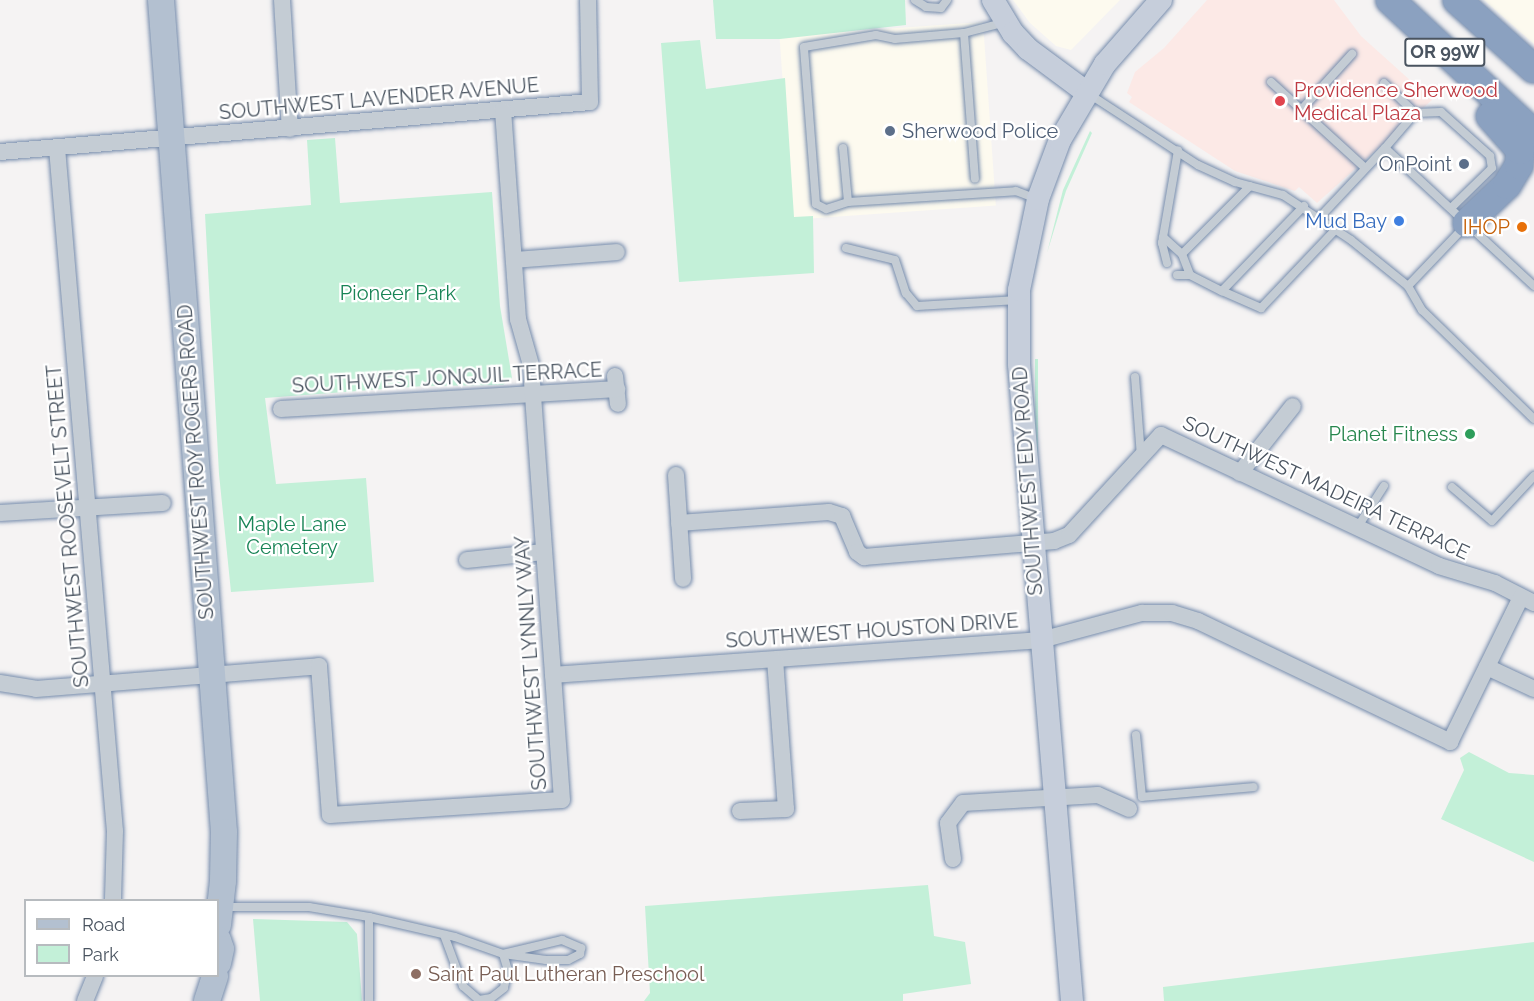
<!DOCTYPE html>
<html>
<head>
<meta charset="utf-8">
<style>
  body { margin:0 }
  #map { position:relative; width:1534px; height:1001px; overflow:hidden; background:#f5f3f3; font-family:Raleway,sans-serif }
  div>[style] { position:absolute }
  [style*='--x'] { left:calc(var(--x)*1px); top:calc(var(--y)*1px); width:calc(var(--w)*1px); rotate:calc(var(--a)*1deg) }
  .commercial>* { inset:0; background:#fdfaef; transform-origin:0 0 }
  .medical>* { inset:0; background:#fce9e6 }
  .green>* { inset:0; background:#c3f0d8; transform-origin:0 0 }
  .roads { filter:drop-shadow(0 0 2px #768cac) drop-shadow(0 0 2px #768cac) }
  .lane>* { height:8px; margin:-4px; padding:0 4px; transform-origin:4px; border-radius:4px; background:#c4ccd4 }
  .street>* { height:16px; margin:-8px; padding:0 8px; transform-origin:8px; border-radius:8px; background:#c4ccd4 }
  .secondary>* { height:22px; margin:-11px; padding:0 11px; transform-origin:11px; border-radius:11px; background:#c6cedb }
  .primary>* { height:26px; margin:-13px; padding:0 13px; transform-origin:13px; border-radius:13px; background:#b3c0d0 }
  .highway>* { height:28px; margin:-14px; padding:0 14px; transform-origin:14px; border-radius:14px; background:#8ba1c0 }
  .dots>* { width:16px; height:16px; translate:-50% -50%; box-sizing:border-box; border:3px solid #fff; border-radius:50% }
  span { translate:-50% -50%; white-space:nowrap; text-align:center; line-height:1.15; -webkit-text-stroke:4.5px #fff; paint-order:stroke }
  .shield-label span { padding:2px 4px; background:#fff; border:2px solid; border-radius:4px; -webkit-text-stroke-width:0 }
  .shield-label { font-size:18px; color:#4a5460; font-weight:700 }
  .health-label { font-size:20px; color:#be3a42 }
  .left { translate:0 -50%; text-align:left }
  .street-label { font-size:20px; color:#4a5460 }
  .service-label { font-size:20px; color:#4e5e75 }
  .right { translate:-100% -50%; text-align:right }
  .shop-label { font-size:20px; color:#366cbe }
  .food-label { font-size:20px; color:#c56008 }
  .park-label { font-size:20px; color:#188456 }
  .leisure-label { font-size:20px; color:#27864d }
  .education-label { font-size:20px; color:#785e54 }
  .legend { position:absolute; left:24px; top:899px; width:195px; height:78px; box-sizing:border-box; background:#fff; border:2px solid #b7bbbf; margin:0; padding:8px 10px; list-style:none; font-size:18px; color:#4a5460 }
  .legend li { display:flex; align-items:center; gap:12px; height:30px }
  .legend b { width:30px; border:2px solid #b7bbbf }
</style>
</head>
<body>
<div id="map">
  <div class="commercial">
    <div style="clip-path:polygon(1013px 0,1120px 0,1071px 50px,1056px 46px,1030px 23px)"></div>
    <div style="clip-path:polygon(1484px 0,1534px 0,1534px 44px)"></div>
    <div style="left:983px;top:22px;width:184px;height:204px;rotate:86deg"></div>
  </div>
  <div class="medical">
    <div style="clip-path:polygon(1207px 0,1334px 0,1361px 36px,1432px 100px,1317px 203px,1299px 187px,1295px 191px,1235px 171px,1129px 102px,1132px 97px,1127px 93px,1135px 72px,1164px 48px)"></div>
  </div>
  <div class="green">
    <div style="clip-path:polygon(713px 0,905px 0,906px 25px,780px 39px,716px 39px)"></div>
    <div style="clip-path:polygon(700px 40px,706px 89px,785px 78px,794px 217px,813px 216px,814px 273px,679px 282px,661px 43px)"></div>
    <div style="clip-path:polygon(1090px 131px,1092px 133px,1066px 191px,1047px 253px,1063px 190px)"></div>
    <div style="clip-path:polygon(335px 138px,340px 203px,492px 192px,500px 306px,512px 378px,503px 385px,424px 386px,265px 398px,276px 484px,366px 478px,374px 582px,231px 592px,219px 474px,205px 214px,311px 205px,307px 140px)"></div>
    <div style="left:1035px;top:359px;width:3px;height:146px"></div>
    <div style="clip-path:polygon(1469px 752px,1509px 773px,1534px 775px,1534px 862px,1441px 819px,1464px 770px,1460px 758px)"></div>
    <div style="clip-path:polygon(928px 885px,934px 936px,965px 942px,971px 984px,903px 994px,903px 1001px,644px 1001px,650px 993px,645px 906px)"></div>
    <div style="clip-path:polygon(253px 919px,347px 922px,357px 934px,362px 1001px,260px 1001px)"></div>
    <div style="clip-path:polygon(1534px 942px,1534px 1001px,1164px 1001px,1163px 987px)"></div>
  </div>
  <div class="roads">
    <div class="lane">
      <div style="--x:915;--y:0;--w:13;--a:32"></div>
      <div style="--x:926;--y:7;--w:15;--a:4"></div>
      <div style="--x:941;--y:8;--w:10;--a:-53"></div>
      <div style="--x:964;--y:33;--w:146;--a:85.7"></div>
      <div style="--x:1271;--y:82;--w:126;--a:42.4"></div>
      <div style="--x:1384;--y:83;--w:43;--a:44.1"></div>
      <div style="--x:1415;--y:113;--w:26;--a:-2"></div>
      <div style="--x:1441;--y:112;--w:66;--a:41.9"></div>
      <div style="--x:1490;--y:156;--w:12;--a:81"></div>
      <div style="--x:1492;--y:168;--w:57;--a:135.7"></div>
      <div style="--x:1089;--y:94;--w:130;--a:33.1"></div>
      <div style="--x:1198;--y:165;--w:41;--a:24.7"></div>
      <div style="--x:1235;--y:182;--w:50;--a:15.2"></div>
      <div style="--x:1283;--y:195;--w:82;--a:33.5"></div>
      <div style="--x:1351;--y:240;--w:73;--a:38.9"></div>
      <div style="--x:1408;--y:286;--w:28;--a:60"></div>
      <div style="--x:1422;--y:310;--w:156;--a:44.2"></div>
      <div style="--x:1301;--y:110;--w:76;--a:-47.7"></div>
      <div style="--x:843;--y:148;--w:54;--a:84.7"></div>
      <div style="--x:848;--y:202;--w:168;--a:-3.7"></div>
      <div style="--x:1016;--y:191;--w:22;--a:21"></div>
      <div style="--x:1385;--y:148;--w:46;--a:-49.4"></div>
      <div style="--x:848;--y:202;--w:23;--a:162"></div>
      <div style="--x:826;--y:209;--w:11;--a:-153"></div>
      <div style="--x:816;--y:204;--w:157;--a:-94.4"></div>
      <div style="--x:804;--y:47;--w:73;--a:-9.5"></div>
      <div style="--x:876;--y:35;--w:19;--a:12"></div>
      <div style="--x:895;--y:39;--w:69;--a:-5"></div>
      <div style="--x:964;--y:33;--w:43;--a:-14.7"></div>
      <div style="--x:1304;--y:206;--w:118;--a:134"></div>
      <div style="--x:1222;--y:291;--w:43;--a:23.6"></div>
      <div style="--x:1261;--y:308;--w:109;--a:-46.5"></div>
      <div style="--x:1320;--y:217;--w:95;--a:-46.7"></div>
      <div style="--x:1385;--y:148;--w:203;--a:42.8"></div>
      <div style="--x:1163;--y:237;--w:25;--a:42"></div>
      <div style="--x:1182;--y:254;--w:22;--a:69"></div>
      <div style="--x:846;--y:248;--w:50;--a:13.8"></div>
      <div style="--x:895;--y:260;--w:35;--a:72"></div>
      <div style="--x:906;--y:293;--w:17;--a:50"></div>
      <div style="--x:917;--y:306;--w:101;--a:-3.4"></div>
      <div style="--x:1182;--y:254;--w:96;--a:-45"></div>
      <div style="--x:1167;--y:263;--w:21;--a:-104"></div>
      <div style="--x:1162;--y:243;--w:94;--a:-80.2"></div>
      <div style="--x:1177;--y:275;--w:13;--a:0"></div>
      <div style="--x:1190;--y:275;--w:36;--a:27"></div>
      <div style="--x:1408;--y:286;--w:84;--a:-46.4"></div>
      <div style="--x:1135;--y:377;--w:80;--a:85.7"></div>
      <div style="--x:1452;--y:487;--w:52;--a:40.4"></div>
      <div style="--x:1492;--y:521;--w:62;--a:-47"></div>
      <div style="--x:1357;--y:528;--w:50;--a:-57.3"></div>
      <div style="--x:1136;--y:735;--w:62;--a:84.5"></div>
      <div style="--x:1142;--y:797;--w:112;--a:-5.1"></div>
      <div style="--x:224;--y:907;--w:85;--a:0"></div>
      <div style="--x:309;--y:907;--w:61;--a:9.5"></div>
      <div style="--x:369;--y:917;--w:88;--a:13.1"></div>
      <div style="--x:455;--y:937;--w:51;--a:19.5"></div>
      <div style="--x:503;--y:954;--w:17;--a:73"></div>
      <div style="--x:508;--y:970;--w:18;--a:103"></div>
      <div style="--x:504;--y:988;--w:16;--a:142"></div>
      <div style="--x:491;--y:998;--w:12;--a:171"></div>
      <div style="--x:479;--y:1000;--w:21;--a:-139"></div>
      <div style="--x:463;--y:986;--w:54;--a:-110.4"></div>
      <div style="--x:369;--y:917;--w:84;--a:90"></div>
      <div style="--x:562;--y:940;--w:21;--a:23"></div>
      <div style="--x:581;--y:948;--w:6;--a:99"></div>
      <div style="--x:580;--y:954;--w:13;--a:153"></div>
      <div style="--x:568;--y:960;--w:22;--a:180"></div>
      <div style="--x:546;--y:960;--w:43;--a:-172.1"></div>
      <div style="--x:503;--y:954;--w:61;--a:-13.3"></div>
    </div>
    <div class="street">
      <div style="--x:282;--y:0;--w:129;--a:86.5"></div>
      <div style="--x:57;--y:148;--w:685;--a:85.15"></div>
      <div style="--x:115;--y:831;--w:69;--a:91.7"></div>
      <div style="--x:0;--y:152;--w:592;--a:-4.84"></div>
      <div style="--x:590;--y:102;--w:102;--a:-91.1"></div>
      <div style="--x:514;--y:260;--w:103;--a:-4.4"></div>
      <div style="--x:615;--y:376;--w:28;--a:84"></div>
      <div style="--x:281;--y:409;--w:337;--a:-3.4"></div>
      <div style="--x:1240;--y:473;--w:85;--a:-51.7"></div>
      <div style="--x:676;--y:475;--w:104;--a:86.1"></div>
      <div style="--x:0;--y:513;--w:163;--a:-3.5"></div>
      <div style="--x:679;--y:523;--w:150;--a:-4.2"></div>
      <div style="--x:829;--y:512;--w:14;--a:17"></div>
      <div style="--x:842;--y:516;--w:39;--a:67"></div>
      <div style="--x:857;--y:552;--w:9;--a:36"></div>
      <div style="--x:864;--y:557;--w:191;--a:-4.8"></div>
      <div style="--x:1054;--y:541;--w:16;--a:-22"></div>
      <div style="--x:1069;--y:535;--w:136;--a:-47.4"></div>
      <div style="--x:1161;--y:435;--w:307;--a:25.2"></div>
      <div style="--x:1439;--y:566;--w:59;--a:16.9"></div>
      <div style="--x:1495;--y:583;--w:44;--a:27.1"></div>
      <div style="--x:467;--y:560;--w:76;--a:-6"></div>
      <div style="--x:1487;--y:667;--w:52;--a:25.1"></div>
      <div style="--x:553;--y:675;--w:489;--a:-4.1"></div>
      <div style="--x:1041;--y:640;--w:105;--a:-15"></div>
      <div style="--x:1142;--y:613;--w:30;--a:0"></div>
      <div style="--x:1172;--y:613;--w:27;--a:17"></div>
      <div style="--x:1198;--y:621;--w:280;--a:25.6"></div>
      <div style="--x:1450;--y:742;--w:161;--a:-63.9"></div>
      <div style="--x:0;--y:683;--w:36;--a:9"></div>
      <div style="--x:36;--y:689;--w:284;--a:-4.6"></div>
      <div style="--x:319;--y:666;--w:149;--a:85.8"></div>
      <div style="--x:330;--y:815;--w:232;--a:-3.7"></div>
      <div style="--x:562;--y:800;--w:436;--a:-94.1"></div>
      <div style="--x:531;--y:365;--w:48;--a:-105.8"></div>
      <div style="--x:518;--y:319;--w:209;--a:-94.1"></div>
      <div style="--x:740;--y:811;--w:46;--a:-2.5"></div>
      <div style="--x:786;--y:809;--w:149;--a:-94.2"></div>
      <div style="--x:953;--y:859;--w:36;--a:-98"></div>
      <div style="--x:948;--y:823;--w:25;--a:-53"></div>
      <div style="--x:963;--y:803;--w:135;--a:-3.4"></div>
      <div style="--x:1098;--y:795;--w:34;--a:24"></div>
      <div style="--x:85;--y:1001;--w:27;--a:-68"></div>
    </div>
    <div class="secondary">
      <div style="--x:993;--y:0;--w:39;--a:59"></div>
      <div style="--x:1013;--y:33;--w:22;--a:47"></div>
      <div style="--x:1028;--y:49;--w:72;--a:36.6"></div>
      <div style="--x:1072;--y:1001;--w:639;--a:-94.76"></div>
      <div style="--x:1019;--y:364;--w:74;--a:-90"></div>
      <div style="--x:1019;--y:290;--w:93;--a:-78.2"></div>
      <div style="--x:1038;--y:199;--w:63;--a:-69.6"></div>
      <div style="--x:1060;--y:140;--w:88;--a:-59.4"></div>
      <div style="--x:1105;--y:64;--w:85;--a:-48.8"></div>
    </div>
    <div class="primary">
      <div style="--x:161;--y:0;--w:834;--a:85.67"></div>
      <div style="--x:224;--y:832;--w:49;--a:91.2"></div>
      <div style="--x:223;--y:881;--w:44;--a:96.5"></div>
      <div style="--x:218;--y:940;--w:9;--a:72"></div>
      <div style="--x:221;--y:949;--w:14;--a:102"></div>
      <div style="--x:207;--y:1001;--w:26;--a:-72"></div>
    </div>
    <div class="highway">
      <div style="--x:1390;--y:0;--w:197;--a:42.9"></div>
      <div style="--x:1457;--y:0;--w:103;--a:41.9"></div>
      <div style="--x:1467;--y:223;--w:55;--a:-43.5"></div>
      <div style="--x:1507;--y:185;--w:23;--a:-59"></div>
      <div style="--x:1519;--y:165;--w:15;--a:-86"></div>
      <div style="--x:1520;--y:150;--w:45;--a:-131.4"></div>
    </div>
  </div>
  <div class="dots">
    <div style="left:1280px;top:101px;background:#e0444e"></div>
    <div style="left:890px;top:131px;background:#5c6f8a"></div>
    <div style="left:1464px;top:164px;background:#5c6f8a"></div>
    <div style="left:1399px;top:221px;background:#3f7fe0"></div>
    <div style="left:1522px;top:227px;background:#e8710a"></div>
    <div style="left:1470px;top:434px;background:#2e9e5b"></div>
    <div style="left:416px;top:974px;background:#8d6e63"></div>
  </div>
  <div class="shield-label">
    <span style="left:1445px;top:52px">OR 99W</span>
  </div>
  <div class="health-label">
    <span class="left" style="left:1294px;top:102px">Providence Sherwood<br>Medical Plaza</span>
  </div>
  <div class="street-label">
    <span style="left:379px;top:99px;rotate:-5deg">SOUTHWEST LAVENDER AVENUE</span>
    <span style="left:447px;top:378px;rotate:-3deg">SOUTHWEST JONQUIL TERRACE</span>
    <span style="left:196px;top:462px;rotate:-94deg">SOUTHWEST ROY ROGERS ROAD</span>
    <span style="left:1028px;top:481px;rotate:-94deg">SOUTHWEST EDY ROAD</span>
    <span style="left:1326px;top:488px;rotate:25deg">SOUTHWEST MADEIRA TERRACE</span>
    <span style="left:68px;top:526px;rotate:-95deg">SOUTHWEST ROOSEVELT STREET</span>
    <span style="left:872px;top:631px;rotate:-4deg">SOUTHWEST HOUSTON DRIVE</span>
    <span style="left:531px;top:663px;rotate:-94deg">SOUTHWEST LYNNLY WAY</span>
  </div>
  <div class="service-label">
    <span class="left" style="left:902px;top:131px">Sherwood Police</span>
    <span class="right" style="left:1452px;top:164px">OnPoint</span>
  </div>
  <div class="shop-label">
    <span class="right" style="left:1387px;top:221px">Mud Bay</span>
  </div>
  <div class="food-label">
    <span class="right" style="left:1510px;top:227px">IHOP</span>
  </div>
  <div class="park-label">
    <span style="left:398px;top:293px">Pioneer Park</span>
    <span style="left:292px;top:536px">Maple Lane<br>Cemetery</span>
  </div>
  <div class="leisure-label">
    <span class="right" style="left:1458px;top:434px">Planet Fitness</span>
  </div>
  <div class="education-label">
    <span class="left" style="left:428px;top:974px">Saint Paul Lutheran Preschool</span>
  </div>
  <ul class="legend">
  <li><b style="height:8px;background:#b3c0d0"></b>Road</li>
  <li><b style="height:16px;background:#c3f0d8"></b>Park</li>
  </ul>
</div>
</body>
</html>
